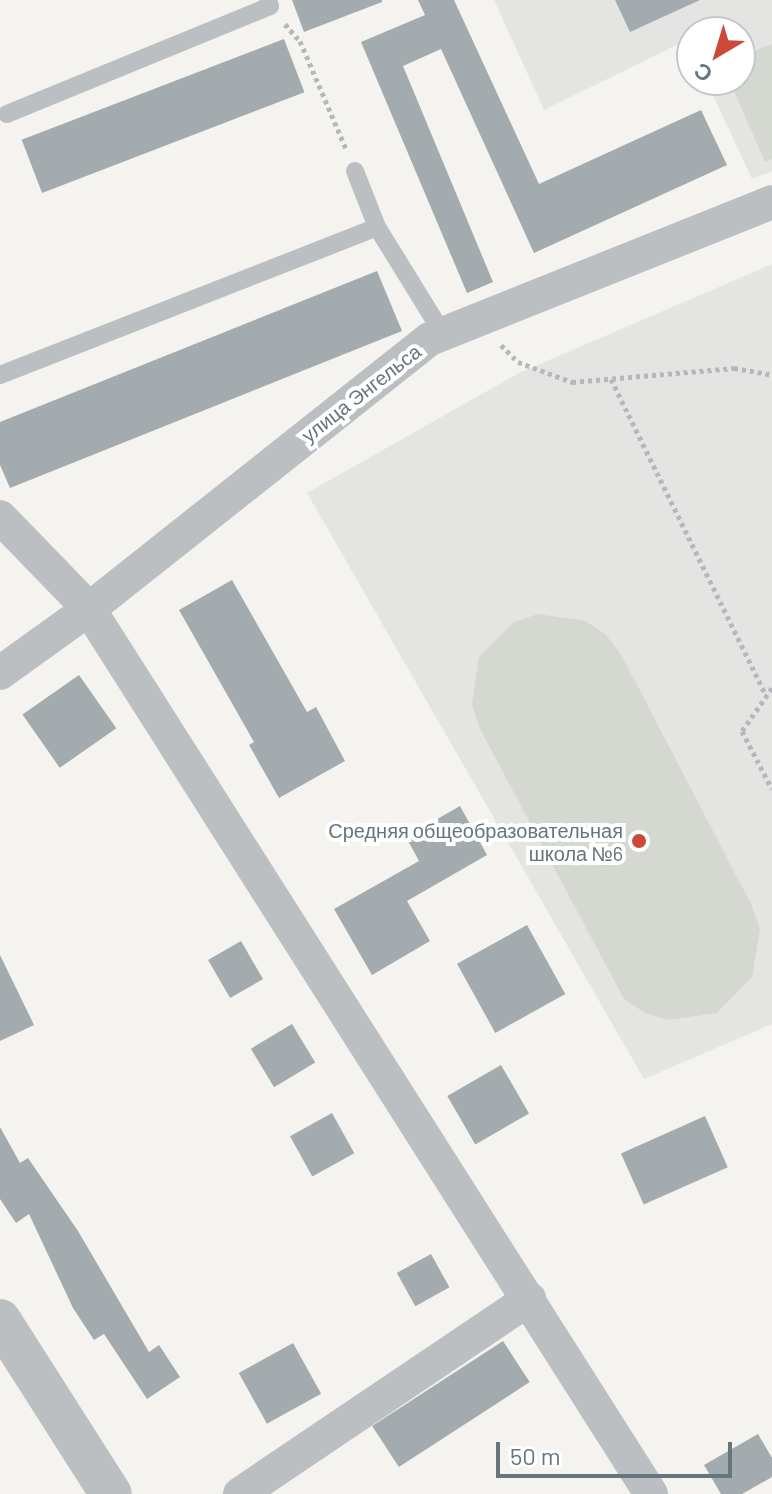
<!DOCTYPE html>
<html>
<head>
<meta charset="utf-8">
<style>
  body { margin:0 }
  #map { position:relative; width:772px; height:1494px; overflow:hidden; background:#f4f3f0; font-family:Barlow,sans-serif }
  div>[style] { position:absolute }
  [style*='--x'] { left:calc(var(--x)*1px); top:calc(var(--y)*1px); width:calc(var(--w)*1px); rotate:calc(var(--a)*1deg) }
  .built>* { inset:0; background:#e4e5e3 }
  .green>* { inset:0; background:#d4d8d0 }
  .building>* { inset:0; background:#a3abae; transform-origin:0 0 }
  .path>* { height:5px; margin-top:-2.5px; transform-origin:0; background:repeating-linear-gradient(90deg,#b5b8ba 0 4px,transparent 0 8px) }
  .service>* { height:18px; margin:-9px; padding:0 9px; transform-origin:9px; border-radius:9px; background:#bbbfc1 }
  .minor>* { height:34px; margin:-17px; padding:0 17px; transform-origin:17px; border-radius:17px; background:#bbbfc1 }
  .tertiary>* { height:42px; margin:-21px; padding:0 21px; transform-origin:21px; border-radius:21px; background:#bbbfc1 }
  .dots>* { width:22px; height:22px; translate:-50% -50%; box-sizing:border-box; border:4px solid #fff; border-radius:50% }
  span { translate:-50% -50%; white-space:nowrap; text-align:center; line-height:1.15; -webkit-text-stroke:8px #fff; paint-order:stroke }
  .street-label { font-size:20px; color:#66767d }
  .poi-label { font-size:20px; color:#66767d }
  .right { translate:-100% -50%; text-align:right }
  .north { position:absolute; left:676px; top:16px; width:80px; height:80px; box-sizing:border-box; background:#fff; border:2px solid #c2c8cb; border-radius:50%; rotate:218deg; font-size:22px; font-weight:700; line-height:32px; text-align:center; color:#66767d }
  .north::after { content:''; display:block; margin:auto; width:28px; height:36px; background:#cc4837; clip-path:polygon(50% 0,100% 100%,50% 72%,0 100%) }
  .scale { position:absolute; left:496px; top:1442px; width:236px; height:36px; box-sizing:border-box; border:4px solid #66767d; border-top:0; padding-left:10px; font-size:24px; line-height:28px; white-space:nowrap; color:#66767d; -webkit-text-stroke:6px #fff; paint-order:stroke }
</style>
</head>
<body>
<div id="map">
  <div class="built">
    <div style="clip-path:polygon(494px 0,772px 0,772px 171px,752px 179px,706px 80px,740px 80px,740px 32px,692px 32px,692px 50px,687px 40px,544px 110px)"></div>
    <div style="clip-path:polygon(772px 264px,772px 1024px,644px 1079px,307px 493px,519px 373px)"></div>
  </div>
  <div class="green">
    <div style="clip-path:polygon(772px 44px,772px 159px,765px 162px,729px 80px,740px 80px,740px 57px)"></div>
    <div style="clip-path:polygon(538px 614px,586px 621px,606px 635px,622px 656px,751px 904px,760px 929px,752px 977px,717px 1013px,668px 1020px,645px 1013px,624px 999px,480px 729px,472px 705px,479px 657px,514px 622px)"></div>
  </div>
  <div class="building">
    <div style="clip-path:polygon(292px 0,382px 0,382px 2px,304px 32px)"></div>
    <div style="clip-path:polygon(418px 0,454px 0,539px 184px,701px 110px,727px 165px,534px 253px,441px 49px,403px 66px,493px 282px,467px 293px,361px 42px,425px 15px)"></div>
    <div style="clip-path:polygon(615px 0,700px 0,630px 32px)"></div>
    <div style="left:284px;top:39px;width:57px;height:281px;rotate:69deg"></div>
    <div style="clip-path:polygon(377px 271px,402px 331px,10px 488px,0 465px,0 422px)"></div>
    <div style="clip-path:polygon(232px 580px,307px 712px,316px 707px,345px 761px,279px 798px,249px 745px,254px 742px,179px 610px)"></div>
    <div style="left:79px;top:675px;width:65px;height:69px;rotate:55deg"></div>
    <div style="clip-path:polygon(460px 806px,487px 855px,407px 901px,430px 941px,372px 975px,334px 909px,419px 861px,406px 837px)"></div>
    <div style="left:527px;top:925px;width:79px;height:80px;rotate:61deg"></div>
    <div style="left:241px;top:941px;width:44px;height:38px;rotate:60deg"></div>
    <div style="clip-path:polygon(0 955px,34px 1025px,0 1041px)"></div>
    <div style="left:292px;top:1024px;width:45px;height:48px;rotate:59deg"></div>
    <div style="left:501px;top:1065px;width:56px;height:62px;rotate:60deg"></div>
    <div style="left:332px;top:1113px;width:46px;height:48px;rotate:61deg"></div>
    <div style="left:705px;top:1116px;width:56px;height:92px;rotate:66deg"></div>
    <div style="clip-path:polygon(0 1127px,20px 1163px,28px 1158px,78px 1231px,149px 1352px,159px 1345px,180px 1377px,147px 1399px,104px 1334px,94px 1340px,73px 1308px,29px 1214px,16px 1223px,0 1199px)"></div>
    <div style="left:431px;top:1254px;width:38px;height:39px;rotate:61deg"></div>
    <div style="left:503px;top:1341px;width:49px;height:156px;rotate:57deg"></div>
    <div style="left:293px;top:1343px;width:58px;height:62px;rotate:61deg"></div>
    <div style="clip-path:polygon(758px 1434px,772px 1458px,772px 1477px,742px 1494px,721px 1494px,704px 1465px)"></div>
  </div>
  <div class="path">
    <div style="--x:285;--y:24;--w:23;--a:49"></div>
    <div style="--x:300;--y:41;--w:120;--a:66.9"></div>
    <div style="--x:501;--y:345;--w:24;--a:45"></div>
    <div style="--x:518;--y:362;--w:58;--a:20.3"></div>
    <div style="--x:572;--y:382;--w:163;--a:-4.9"></div>
    <div style="--x:734;--y:368;--w:39;--a:10"></div>
    <div style="--x:611;--y:379;--w:353;--a:63.9"></div>
    <div style="--x:772;--y:688;--w:52;--a:124.9"></div>
    <div style="--x:742;--y:731;--w:65;--a:62.7"></div>
  </div>
  <div class="service">
    <div style="--x:7;--y:114;--w:284;--a:-22.3"></div>
    <div style="--x:270;--y:6;--w:6;--a:-108"></div>
    <div style="--x:355;--y:171;--w:60;--a:68.6"></div>
    <div style="--x:0;--y:375;--w:405;--a:-21.4"></div>
    <div style="--x:377;--y:227;--w:126;--a:58.3"></div>
  </div>
  <div class="minor">
    <div style="--x:0;--y:517;--w:128;--a:45.9"></div>
    <div style="--x:89;--y:609;--w:1048;--a:57.58"></div>
    <div style="--x:0;--y:673;--w:110;--a:-35.7"></div>
    <div style="--x:89;--y:609;--w:435;--a:-38.4"></div>
    <div style="--x:430;--y:339;--w:368;--a:-21.8"></div>
    <div style="--x:240;--y:1494;--w:349;--a:-34"></div>
  </div>
  <div class="tertiary">
    <div style="--x:0;--y:1320;--w:206;--a:57.5"></div>
  </div>
  <div class="dots">
    <div style="left:639px;top:841px;background:#cc4837"></div>
  </div>
  <div class="street-label">
    <span style="left:361px;top:393px;rotate:-38deg">улица Энгельса</span>
  </div>
  <div class="poi-label">
    <span class="right" style="left:623px;top:842px">Средняя общеобразовательная<br>школа №6</span>
  </div>
  <div class="north">С</div>
  <div class="scale">50 m</div>
</div>
</body>
</html>
